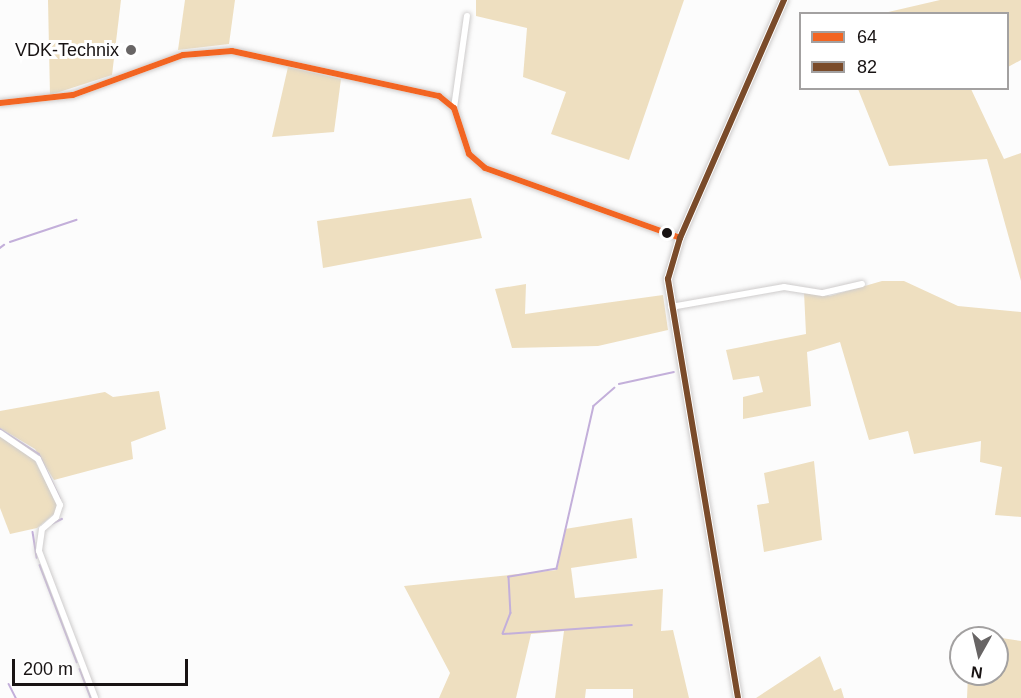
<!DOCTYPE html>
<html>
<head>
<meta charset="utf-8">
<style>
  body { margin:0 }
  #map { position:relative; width:1021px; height:698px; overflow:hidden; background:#fcfcfc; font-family:Helvetica,sans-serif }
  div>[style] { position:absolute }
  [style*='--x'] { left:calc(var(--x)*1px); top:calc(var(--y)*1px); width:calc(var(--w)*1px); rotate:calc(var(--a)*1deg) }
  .green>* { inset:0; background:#eedfc0 }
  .stream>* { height:1.5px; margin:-0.75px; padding:0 0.75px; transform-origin:0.75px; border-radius:0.75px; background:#c3afda }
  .roads { filter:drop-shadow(0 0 2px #cecccc) drop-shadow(0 0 2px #cecccc) }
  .street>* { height:6px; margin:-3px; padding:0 3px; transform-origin:3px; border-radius:3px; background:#fff }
  .secondary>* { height:8px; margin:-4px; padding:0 4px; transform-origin:4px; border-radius:4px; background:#fff }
  .bus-1>* { height:6px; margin:-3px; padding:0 3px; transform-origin:3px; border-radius:3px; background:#f26522 }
  .bus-2>* { height:6px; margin:-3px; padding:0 3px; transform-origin:3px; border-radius:3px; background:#7a4b2a }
  .dots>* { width:16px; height:16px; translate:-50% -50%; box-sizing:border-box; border:3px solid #fff; border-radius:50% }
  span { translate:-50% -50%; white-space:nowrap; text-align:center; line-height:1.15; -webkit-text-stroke:6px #fff; paint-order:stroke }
  .poi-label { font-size:18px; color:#181313 }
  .right { translate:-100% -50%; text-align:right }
  .legend { position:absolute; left:799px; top:12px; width:210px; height:78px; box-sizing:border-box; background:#fff; border:2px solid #a3a1a1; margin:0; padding:8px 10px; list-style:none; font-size:18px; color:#181313 }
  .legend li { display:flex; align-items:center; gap:12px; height:30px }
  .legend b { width:30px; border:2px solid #a3a1a1 }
  .north { position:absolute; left:949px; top:626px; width:60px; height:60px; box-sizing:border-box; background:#fff; border:2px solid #a3a1a1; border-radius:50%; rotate:188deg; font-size:16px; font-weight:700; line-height:24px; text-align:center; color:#181313 }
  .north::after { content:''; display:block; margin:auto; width:21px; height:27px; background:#686565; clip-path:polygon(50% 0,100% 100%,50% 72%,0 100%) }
  .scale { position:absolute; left:12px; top:659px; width:176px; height:27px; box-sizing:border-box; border:3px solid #181313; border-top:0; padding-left:8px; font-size:18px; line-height:21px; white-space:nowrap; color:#181313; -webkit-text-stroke:4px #fff; paint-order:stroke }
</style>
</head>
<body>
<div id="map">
  <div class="green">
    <div style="clip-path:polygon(48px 0,121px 0,112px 75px,50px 95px)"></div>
    <div style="clip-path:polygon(185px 0,235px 0,229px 44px,178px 50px)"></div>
    <div style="clip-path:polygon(476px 0,684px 0,629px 160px,551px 134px,566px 92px,523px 77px,527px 28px,476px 16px)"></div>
    <div style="clip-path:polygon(940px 0,1021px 0,1021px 60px,1008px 67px,1008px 14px,884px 13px)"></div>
    <div style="clip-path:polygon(288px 67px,341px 79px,334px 132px,272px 137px)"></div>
    <div style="clip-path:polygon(858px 89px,971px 89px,1004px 159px,1021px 153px,1021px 281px,987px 159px,889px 166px)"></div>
    <div style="clip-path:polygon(471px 198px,482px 238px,323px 268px,317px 221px)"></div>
    <div style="clip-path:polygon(882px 281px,904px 281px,958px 306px,1021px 312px,1021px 517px,995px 515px,1002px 467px,980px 462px,981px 441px,914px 454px,908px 431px,869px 440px,840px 342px,807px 352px,811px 406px,743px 419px,743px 397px,763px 392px,759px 376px,733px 380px,726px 350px,806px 334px,804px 292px,830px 296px)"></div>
    <div style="clip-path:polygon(526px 284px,525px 314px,663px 295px,668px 330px,598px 346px,512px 348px,495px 289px)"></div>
    <div style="clip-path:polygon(159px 391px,166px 429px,131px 442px,133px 459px,54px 480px,35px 449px,0 428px,0 411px,105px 392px,113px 397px)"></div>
    <div style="clip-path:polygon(0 435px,32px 455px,57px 504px,56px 512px,37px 528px,10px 534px,0 508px)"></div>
    <div style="clip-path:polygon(814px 461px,822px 540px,764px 552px,757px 505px,769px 503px,764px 473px)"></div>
    <div style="clip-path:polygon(632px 518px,637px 558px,571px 568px,575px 598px,663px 589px,661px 631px,673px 630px,689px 698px,633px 698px,633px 689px,586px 689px,585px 698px,555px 698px,564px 631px,531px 634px,516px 698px,439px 698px,450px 673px,404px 586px,557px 570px,565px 529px)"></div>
    <div style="clip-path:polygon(995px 637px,1021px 641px,1021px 698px,967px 698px,968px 674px,997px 674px)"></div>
    <div style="clip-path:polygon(820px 656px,834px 691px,841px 688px,844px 698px,756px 698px)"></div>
  </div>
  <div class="stream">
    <div style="--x:10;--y:242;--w:70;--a:-18.4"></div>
    <div style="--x:0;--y:248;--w:5;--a:-37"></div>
    <div style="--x:619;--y:384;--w:56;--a:-12.3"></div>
    <div style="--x:615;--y:388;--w:28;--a:139"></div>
    <div style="--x:594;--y:406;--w:167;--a:102.8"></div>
    <div style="--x:557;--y:569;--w:49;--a:170.5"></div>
    <div style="--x:509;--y:577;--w:36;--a:87"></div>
    <div style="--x:511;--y:613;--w:22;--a:111"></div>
    <div style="--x:503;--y:634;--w:129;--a:-4"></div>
    <div style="--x:0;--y:429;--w:46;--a:32.7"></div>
    <div style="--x:39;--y:454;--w:49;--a:64.5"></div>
    <div style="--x:52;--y:524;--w:11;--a:-27"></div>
    <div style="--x:33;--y:532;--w:26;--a:81"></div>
    <div style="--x:40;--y:565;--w:104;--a:69.1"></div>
    <div style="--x:80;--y:669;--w:31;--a:69"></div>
    <div style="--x:9;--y:684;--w:16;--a:63"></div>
  </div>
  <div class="roads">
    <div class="street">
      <div style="--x:0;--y:103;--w:73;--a:-6.3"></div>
      <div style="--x:73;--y:95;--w:117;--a:-20"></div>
      <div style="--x:183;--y:55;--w:49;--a:-4.7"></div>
      <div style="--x:232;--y:51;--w:212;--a:12.3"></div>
      <div style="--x:439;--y:96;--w:19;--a:39"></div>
      <div style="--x:454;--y:108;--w:48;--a:71.9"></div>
      <div style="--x:469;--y:154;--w:21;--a:41"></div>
      <div style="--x:485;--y:168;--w:207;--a:19.7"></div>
      <div style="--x:454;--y:108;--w:93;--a:-82"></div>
      <div style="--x:671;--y:307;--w:115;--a:-10"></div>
      <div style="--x:784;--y:287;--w:39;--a:9"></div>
      <div style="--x:823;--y:293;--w:40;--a:-13"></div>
      <div style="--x:0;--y:433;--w:46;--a:34.4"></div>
      <div style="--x:38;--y:459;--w:51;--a:64.4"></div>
      <div style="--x:60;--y:505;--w:13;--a:108"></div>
      <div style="--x:56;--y:517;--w:18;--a:139"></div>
      <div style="--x:42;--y:529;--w:22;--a:98"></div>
      <div style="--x:39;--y:551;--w:157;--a:69.1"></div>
    </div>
    <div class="secondary">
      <div style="--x:738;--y:698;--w:425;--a:-99.5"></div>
      <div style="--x:668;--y:279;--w:43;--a:-73.7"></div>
      <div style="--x:680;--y:238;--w:260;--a:-66.4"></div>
    </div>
  </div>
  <div class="bus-1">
    <div style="--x:0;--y:103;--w:73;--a:-6.3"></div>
    <div style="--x:73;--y:95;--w:117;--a:-20"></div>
    <div style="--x:183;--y:55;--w:49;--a:-4.7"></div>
    <div style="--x:232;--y:51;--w:212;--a:12.3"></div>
    <div style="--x:439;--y:96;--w:19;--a:39"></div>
    <div style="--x:454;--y:108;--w:48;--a:71.9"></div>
    <div style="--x:469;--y:154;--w:21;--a:41"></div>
    <div style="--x:485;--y:168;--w:207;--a:19.7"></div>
  </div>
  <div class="bus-2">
    <div style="--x:738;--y:698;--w:425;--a:-99.5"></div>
    <div style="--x:668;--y:279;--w:43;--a:-73.7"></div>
    <div style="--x:680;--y:238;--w:260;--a:-66.4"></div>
  </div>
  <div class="dots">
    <div style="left:131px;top:50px;background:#686565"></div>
    <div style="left:667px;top:233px;background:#181313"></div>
  </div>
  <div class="poi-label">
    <span class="right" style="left:119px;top:50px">VDK-Technix</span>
  </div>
  <ul class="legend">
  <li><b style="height:8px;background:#f26522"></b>64</li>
  <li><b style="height:8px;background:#7a4b2a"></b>82</li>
  </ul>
  <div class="north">N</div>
  <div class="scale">200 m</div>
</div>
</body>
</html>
